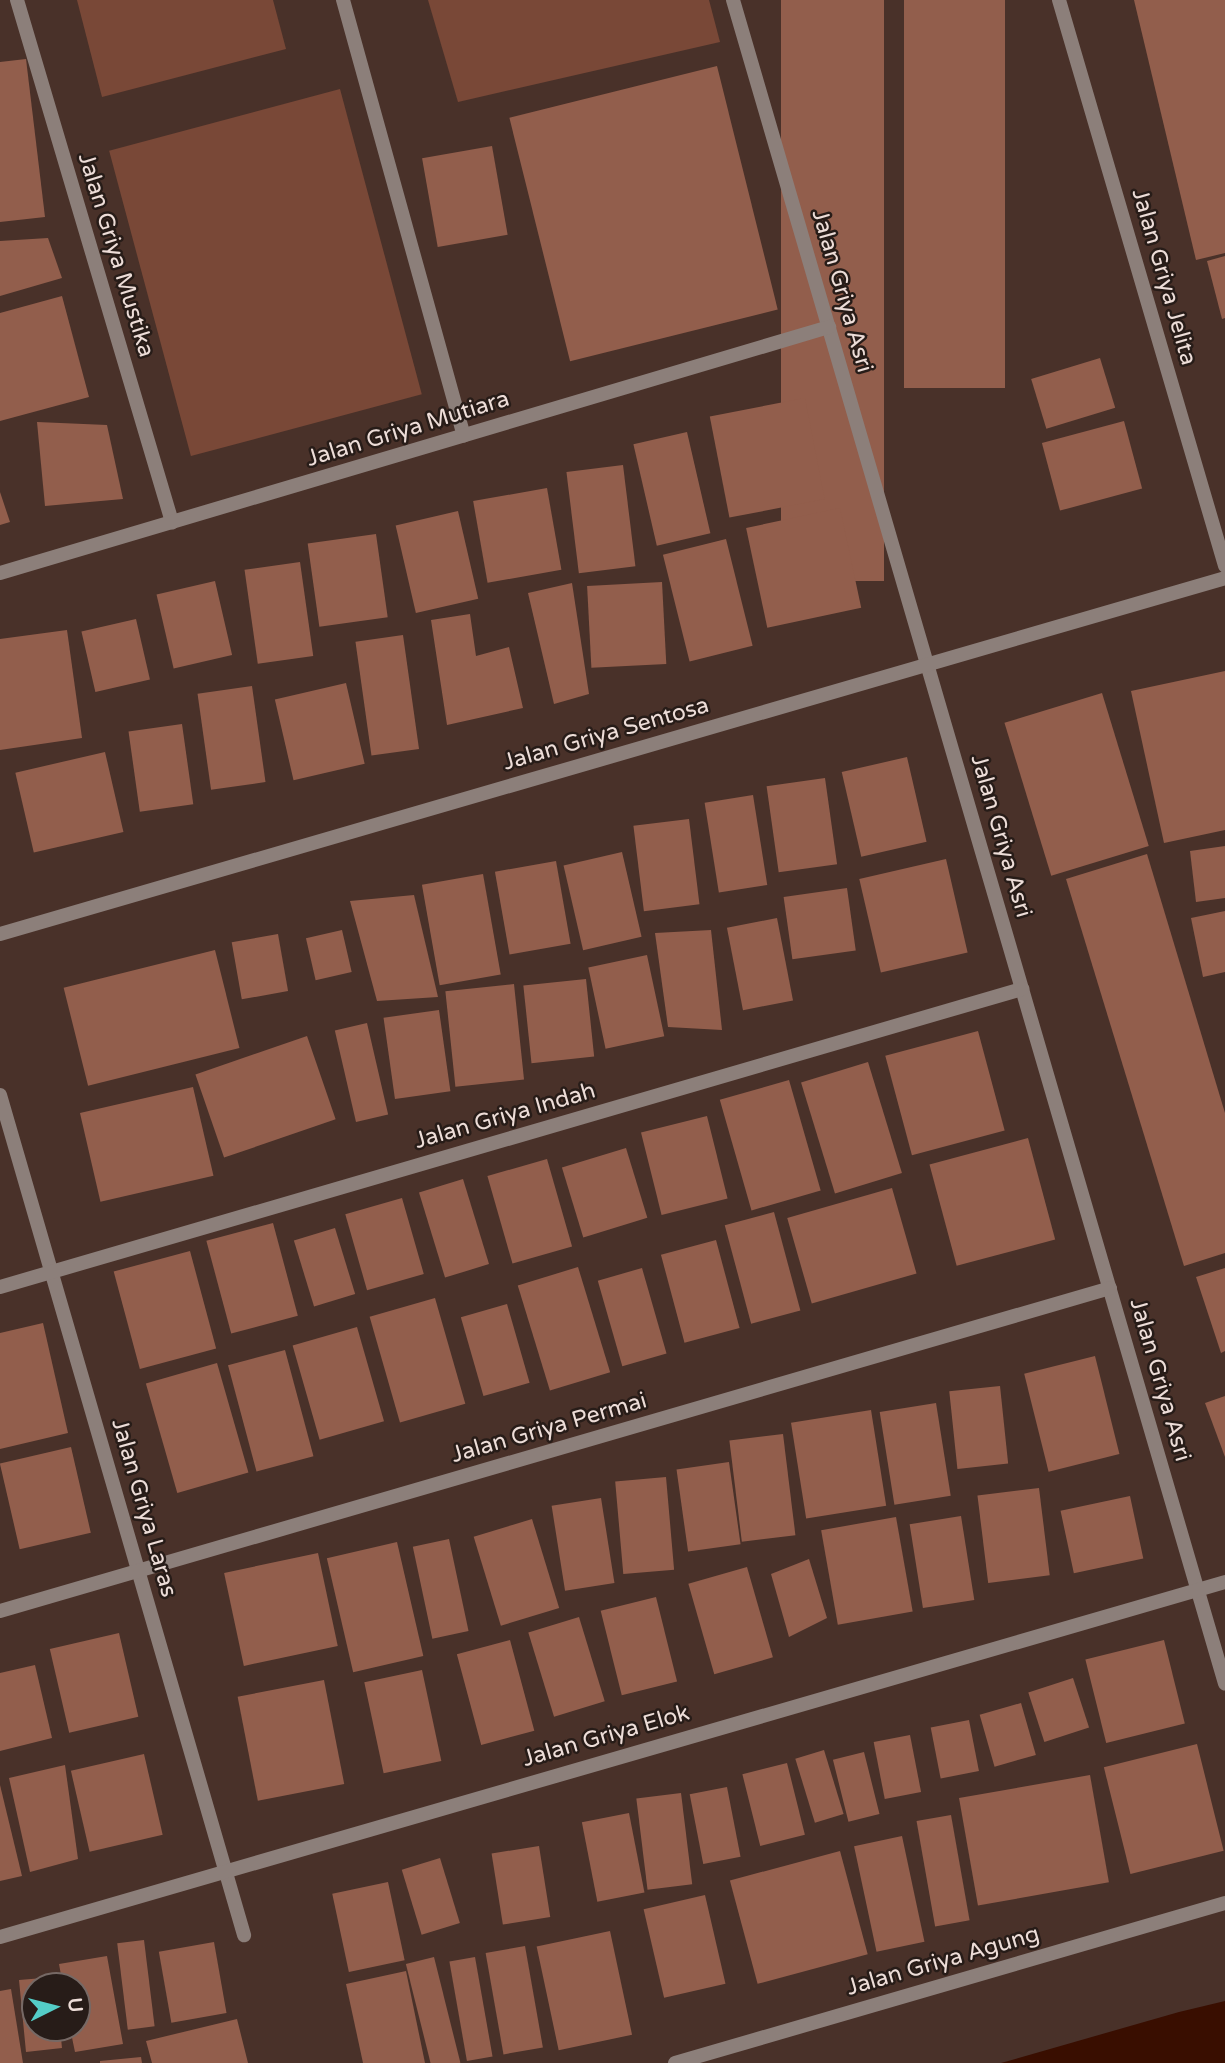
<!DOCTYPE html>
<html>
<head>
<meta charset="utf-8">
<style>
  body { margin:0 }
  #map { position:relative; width:1225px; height:2063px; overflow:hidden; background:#493129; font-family:"Varela Round",sans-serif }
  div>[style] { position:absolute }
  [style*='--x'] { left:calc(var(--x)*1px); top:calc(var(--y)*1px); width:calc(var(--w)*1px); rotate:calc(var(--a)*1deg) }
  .green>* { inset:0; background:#794837; transform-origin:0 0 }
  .water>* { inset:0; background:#390e00 }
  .building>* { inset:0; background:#925e4c; transform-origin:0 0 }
  .street>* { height:14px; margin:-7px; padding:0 7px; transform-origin:7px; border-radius:7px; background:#8c7f7a }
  span { translate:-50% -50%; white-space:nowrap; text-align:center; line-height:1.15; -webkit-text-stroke:5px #271c18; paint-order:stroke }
  .street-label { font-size:23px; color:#edddd8 }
  .north { position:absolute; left:21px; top:1972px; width:70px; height:70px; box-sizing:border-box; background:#271c18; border:2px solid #766965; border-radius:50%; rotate:84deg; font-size:19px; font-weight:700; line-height:28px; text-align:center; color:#edddd8 }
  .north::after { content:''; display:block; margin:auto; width:24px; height:32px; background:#54cdc7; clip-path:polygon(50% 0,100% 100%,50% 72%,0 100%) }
</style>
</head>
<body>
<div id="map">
  <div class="green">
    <div style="clip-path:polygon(77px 0,273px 0,286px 49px,102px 97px)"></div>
    <div style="clip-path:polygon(428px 0,709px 0,720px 42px,458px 102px)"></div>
    <div style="left:340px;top:89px;width:316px;height:239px;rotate:75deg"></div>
  </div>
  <div class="water">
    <div style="clip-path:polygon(1225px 2001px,1225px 2063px,1001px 2063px,1179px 2012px)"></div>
  </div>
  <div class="building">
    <div style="left:781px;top:0;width:103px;height:581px"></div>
    <div style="left:904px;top:0;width:101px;height:388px"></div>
    <div style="clip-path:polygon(1134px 0,1225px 0,1225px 253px,1196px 260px)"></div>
    <div style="clip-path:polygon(26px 59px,45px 217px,0 222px,0 62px)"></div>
    <div style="left:717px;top:66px;width:251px;height:214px;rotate:76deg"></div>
    <div style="left:492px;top:146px;width:90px;height:71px;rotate:80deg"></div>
    <div style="clip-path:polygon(48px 238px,62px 278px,0 296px,0 241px)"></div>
    <div style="clip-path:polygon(1225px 256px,1225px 318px,1222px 319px,1207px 261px)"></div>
    <div style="clip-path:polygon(62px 296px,89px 397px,0 421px,0 313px)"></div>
    <div style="left:1100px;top:358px;width:52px;height:72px;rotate:73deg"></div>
    <div style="left:805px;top:398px;width:103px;height:97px;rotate:79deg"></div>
    <div style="left:1124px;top:421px;width:70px;height:85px;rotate:75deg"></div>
    <div style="clip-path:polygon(37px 422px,107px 425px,123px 499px,45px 506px)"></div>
    <div style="left:687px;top:432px;width:104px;height:55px;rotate:77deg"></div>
    <div style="left:623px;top:465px;width:102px;height:57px;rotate:83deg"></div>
    <div style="left:547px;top:488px;width:83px;height:75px;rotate:80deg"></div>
    <div style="clip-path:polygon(0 492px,10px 522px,0 525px)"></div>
    <div style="left:840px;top:508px;width:102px;height:96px;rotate:78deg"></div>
    <div style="left:458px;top:511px;width:90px;height:64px;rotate:77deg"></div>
    <div style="left:376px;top:534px;width:84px;height:69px;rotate:82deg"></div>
    <div style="left:726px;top:539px;width:110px;height:65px;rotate:76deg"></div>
    <div style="left:300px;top:562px;width:95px;height:56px;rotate:82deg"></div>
    <div style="left:215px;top:581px;width:76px;height:60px;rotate:77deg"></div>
    <div style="left:662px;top:582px;width:82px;height:75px;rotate:87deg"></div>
    <div style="clip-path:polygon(572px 583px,589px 694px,554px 704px,528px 593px)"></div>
    <div style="clip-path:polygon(470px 614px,476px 656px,509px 647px,523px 708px,447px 725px,431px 620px)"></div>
    <div style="left:136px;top:619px;width:62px;height:56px;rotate:77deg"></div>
    <div style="clip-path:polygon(67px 630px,82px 738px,0 750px,0 639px)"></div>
    <div style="left:403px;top:635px;width:115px;height:48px;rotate:82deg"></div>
    <div style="clip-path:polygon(1225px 671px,1225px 830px,1164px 843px,1131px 691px)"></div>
    <div style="left:346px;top:683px;width:83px;height:73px;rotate:77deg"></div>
    <div style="left:252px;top:686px;width:97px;height:55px;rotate:82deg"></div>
    <div style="left:1102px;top:693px;width:160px;height:102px;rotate:73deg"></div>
    <div style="left:182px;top:724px;width:81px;height:54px;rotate:82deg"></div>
    <div style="left:105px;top:752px;width:82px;height:92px;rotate:77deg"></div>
    <div style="left:907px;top:757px;width:87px;height:67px;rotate:77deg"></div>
    <div style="left:825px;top:778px;width:87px;height:59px;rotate:82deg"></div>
    <div style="left:753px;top:795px;width:91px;height:49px;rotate:81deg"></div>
    <div style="left:689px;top:819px;width:86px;height:56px;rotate:83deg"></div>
    <div style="clip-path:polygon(1225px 846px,1225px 898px,1196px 902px,1190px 851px)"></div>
    <div style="left:622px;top:852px;width:87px;height:60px;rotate:77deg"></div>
    <div style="clip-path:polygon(1147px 854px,1225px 1113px,1225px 1253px,1184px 1266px,1066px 879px)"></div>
    <div style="left:946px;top:859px;width:96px;height:89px;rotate:77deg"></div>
    <div style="left:556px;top:861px;width:84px;height:62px;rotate:80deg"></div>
    <div style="left:483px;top:874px;width:102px;height:62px;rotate:80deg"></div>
    <div style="left:847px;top:888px;width:63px;height:64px;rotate:82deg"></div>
    <div style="clip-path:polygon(414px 895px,438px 997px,377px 1001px,350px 901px)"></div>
    <div style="clip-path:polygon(1225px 911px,1225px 972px,1203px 977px,1191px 918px)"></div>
    <div style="left:777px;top:918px;width:84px;height:51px;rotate:79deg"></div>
    <div style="left:342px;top:930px;width:43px;height:37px;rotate:77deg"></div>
    <div style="clip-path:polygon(711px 930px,722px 1030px,668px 1027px,655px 933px)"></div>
    <div style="left:278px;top:934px;width:58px;height:47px;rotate:80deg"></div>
    <div style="left:215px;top:950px;width:101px;height:156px;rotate:76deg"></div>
    <div style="left:647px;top:955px;width:83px;height:60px;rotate:78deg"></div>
    <div style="left:586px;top:979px;width:78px;height:63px;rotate:84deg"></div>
    <div style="left:514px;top:984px;width:96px;height:69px;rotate:84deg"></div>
    <div style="left:439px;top:1010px;width:82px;height:56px;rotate:82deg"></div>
    <div style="left:367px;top:1023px;width:94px;height:33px;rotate:77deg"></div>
    <div style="left:978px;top:1031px;width:103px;height:96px;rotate:75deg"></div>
    <div style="left:307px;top:1036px;width:88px;height:118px;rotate:71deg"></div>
    <div style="left:868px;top:1062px;width:116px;height:70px;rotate:73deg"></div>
    <div style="left:789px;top:1080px;width:115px;height:72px;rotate:74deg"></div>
    <div style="left:193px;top:1087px;width:91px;height:116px;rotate:77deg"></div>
    <div style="left:707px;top:1116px;width:85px;height:68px;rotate:76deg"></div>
    <div style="left:1028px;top:1138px;width:105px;height:102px;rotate:75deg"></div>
    <div style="left:626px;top:1148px;width:73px;height:67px;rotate:73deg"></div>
    <div style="left:547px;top:1159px;width:91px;height:62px;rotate:74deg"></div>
    <div style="left:463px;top:1179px;width:89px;height:46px;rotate:73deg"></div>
    <div style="left:892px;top:1188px;width:89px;height:109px;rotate:74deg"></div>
    <div style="left:402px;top:1198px;width:79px;height:59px;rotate:74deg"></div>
    <div style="left:774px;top:1212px;width:102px;height:51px;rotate:75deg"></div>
    <div style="left:273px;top:1223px;width:96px;height:69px;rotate:75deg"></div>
    <div style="left:335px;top:1228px;width:69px;height:43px;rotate:73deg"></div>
    <div style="left:716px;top:1240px;width:91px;height:57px;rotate:75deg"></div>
    <div style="left:190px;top:1251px;width:101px;height:79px;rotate:75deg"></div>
    <div style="left:578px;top:1267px;width:110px;height:63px;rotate:73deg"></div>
    <div style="left:642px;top:1268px;width:89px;height:46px;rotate:74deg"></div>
    <div style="clip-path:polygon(1225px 1268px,1225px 1351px,1221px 1353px,1196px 1277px)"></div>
    <div style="left:435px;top:1298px;width:110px;height:68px;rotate:74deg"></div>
    <div style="left:507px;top:1304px;width:82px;height:48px;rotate:74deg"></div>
    <div style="clip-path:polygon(43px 1323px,68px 1433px,0 1449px,0 1333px)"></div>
    <div style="left:357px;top:1327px;width:98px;height:67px;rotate:74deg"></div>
    <div style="left:285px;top:1350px;width:110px;height:59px;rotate:75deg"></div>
    <div style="left:1095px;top:1356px;width:101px;height:73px;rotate:76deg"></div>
    <div style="left:217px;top:1363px;width:114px;height:74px;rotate:74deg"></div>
    <div style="left:1000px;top:1386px;width:78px;height:51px;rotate:84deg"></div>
    <div style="clip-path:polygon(1225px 1396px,1225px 1457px,1205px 1403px)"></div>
    <div style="left:936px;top:1403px;width:94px;height:57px;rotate:81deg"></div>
    <div style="left:871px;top:1410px;width:97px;height:81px;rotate:81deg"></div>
    <div style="left:783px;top:1434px;width:102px;height:54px;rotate:83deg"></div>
    <div style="left:71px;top:1447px;width:88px;height:73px;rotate:77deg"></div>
    <div style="left:729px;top:1462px;width:83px;height:53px;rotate:82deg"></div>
    <div style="left:666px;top:1477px;width:93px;height:51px;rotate:85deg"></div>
    <div style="left:1039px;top:1488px;width:88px;height:62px;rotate:83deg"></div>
    <div style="left:1130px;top:1496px;width:64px;height:71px;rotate:78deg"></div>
    <div style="left:601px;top:1498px;width:86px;height:50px;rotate:81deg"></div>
    <div style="left:961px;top:1516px;width:85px;height:52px;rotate:81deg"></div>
    <div style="left:896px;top:1517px;width:96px;height:76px;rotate:80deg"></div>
    <div style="left:532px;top:1519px;width:93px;height:61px;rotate:73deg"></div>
    <div style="left:449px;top:1539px;width:94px;height:37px;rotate:78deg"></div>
    <div style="left:397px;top:1542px;width:117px;height:72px;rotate:77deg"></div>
    <div style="left:318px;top:1553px;width:95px;height:96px;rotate:78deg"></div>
    <div style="clip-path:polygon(809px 1559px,827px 1618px,789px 1637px,771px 1574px)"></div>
    <div style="left:747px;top:1567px;width:94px;height:61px;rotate:74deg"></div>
    <div style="left:656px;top:1597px;width:87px;height:57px;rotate:76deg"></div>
    <div style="left:579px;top:1617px;width:88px;height:53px;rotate:73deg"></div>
    <div style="left:119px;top:1633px;width:86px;height:71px;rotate:77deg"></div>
    <div style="left:510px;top:1640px;width:94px;height:55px;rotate:75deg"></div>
    <div style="left:1164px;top:1640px;width:86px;height:81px;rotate:76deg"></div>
    <div style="clip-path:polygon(35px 1665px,52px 1738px,0 1751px,0 1673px)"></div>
    <div style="left:422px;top:1670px;width:93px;height:59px;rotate:78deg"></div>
    <div style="left:1073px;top:1678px;width:52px;height:47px;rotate:72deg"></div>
    <div style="left:324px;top:1680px;width:106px;height:88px;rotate:79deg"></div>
    <div style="left:1021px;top:1703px;width:54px;height:43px;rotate:74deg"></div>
    <div style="left:969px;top:1720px;width:52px;height:39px;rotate:79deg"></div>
    <div style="left:910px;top:1735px;width:58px;height:37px;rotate:79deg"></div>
    <div style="left:1197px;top:1744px;width:110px;height:96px;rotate:76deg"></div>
    <div style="left:824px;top:1750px;width:67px;height:30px;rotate:73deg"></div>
    <div style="left:864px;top:1752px;width:64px;height:32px;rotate:76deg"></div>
    <div style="left:144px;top:1754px;width:83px;height:75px;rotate:77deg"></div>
    <div style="left:787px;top:1763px;width:74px;height:46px;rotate:76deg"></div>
    <div style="clip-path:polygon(65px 1765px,78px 1859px,30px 1872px,9px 1778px)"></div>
    <div style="left:1090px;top:1775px;width:109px;height:133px;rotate:80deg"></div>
    <div style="clip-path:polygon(0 1785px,22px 1876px,0 1881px)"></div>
    <div style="left:727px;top:1787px;width:71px;height:38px;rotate:79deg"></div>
    <div style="left:681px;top:1793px;width:92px;height:45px;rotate:83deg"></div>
    <div style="left:629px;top:1813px;width:81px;height:48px;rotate:79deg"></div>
    <div style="left:951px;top:1815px;width:107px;height:35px;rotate:80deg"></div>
    <div style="left:902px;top:1836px;width:108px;height:49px;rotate:78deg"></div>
    <div style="left:539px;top:1846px;width:72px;height:48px;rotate:81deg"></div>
    <div style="left:840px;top:1851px;width:107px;height:114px;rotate:75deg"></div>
    <div style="left:440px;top:1858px;width:68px;height:40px;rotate:73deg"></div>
    <div style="left:388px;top:1882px;width:80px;height:57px;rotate:78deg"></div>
    <div style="left:705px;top:1895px;width:91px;height:63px;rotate:77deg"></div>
    <div style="left:610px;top:1931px;width:106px;height:75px;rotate:78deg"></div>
    <div style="left:144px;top:1940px;width:87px;height:27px;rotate:83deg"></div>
    <div style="left:214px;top:1942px;width:72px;height:56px;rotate:80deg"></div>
    <div style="left:525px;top:1946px;width:103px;height:40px;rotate:80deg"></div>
    <div style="clip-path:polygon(107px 1956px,123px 2044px,75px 2052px,70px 2028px,77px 2028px,77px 1986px,63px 1986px,59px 1964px)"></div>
    <div style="left:434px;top:1957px;width:109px;height:29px;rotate:76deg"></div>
    <div style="left:475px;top:1957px;width:101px;height:26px;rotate:80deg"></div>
    <div style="clip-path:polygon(406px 1971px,425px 2063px,363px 2063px,346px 1984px)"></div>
    <div style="clip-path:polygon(55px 1977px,56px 1986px,35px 1986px,35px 2028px,60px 2028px,62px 2048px,26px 2052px,19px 1980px)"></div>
    <div style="clip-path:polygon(11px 1989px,23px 2063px,0 2063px,0 1991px)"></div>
    <div style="clip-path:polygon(237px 2019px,248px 2063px,152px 2063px,146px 2041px)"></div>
    <div style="clip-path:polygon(141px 2057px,142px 2063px,100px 2063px,100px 2061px)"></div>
  </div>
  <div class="street">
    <div style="--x:17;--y:0;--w:545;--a:73.46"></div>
    <div style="--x:343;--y:0;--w:452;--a:74.5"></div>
    <div style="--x:733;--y:0;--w:1754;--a:73.71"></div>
    <div style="--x:1059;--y:0;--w:590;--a:73.65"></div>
    <div style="--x:0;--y:573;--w:865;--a:-16.53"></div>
    <div style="--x:0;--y:934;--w:1276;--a:-16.2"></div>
    <div style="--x:0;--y:1095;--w:875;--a:73.8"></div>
    <div style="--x:0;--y:1287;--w:1065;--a:-16.26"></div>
    <div style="--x:0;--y:1611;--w:1156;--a:-16.22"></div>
    <div style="--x:0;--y:1937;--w:1275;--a:-16.16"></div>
    <div style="--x:675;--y:2063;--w:573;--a:-16.22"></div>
  </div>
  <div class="street-label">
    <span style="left:116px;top:255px;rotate:73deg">Jalan Griya Mustika</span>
    <span style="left:1164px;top:277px;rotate:74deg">Jalan Griya Jelita</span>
    <span style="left:842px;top:291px;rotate:74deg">Jalan Griya Asri</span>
    <span style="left:408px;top:429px;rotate:-17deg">Jalan Griya Mutiara</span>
    <span style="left:606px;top:734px;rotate:-16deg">Jalan Griya Sentosa</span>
    <span style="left:1001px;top:836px;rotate:74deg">Jalan Griya Asri</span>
    <span style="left:505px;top:1116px;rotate:-16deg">Jalan Griya Indah</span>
    <span style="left:1160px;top:1380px;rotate:74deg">Jalan Griya Asri</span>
    <span style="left:549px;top:1428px;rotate:-16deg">Jalan Griya Permai</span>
    <span style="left:144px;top:1508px;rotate:74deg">Jalan Griya Laras</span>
    <span style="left:606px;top:1736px;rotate:-16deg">Jalan Griya Elok</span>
    <span style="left:943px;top:1961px;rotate:-16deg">Jalan Griya Agung</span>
  </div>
  <div class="north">U</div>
</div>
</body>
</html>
